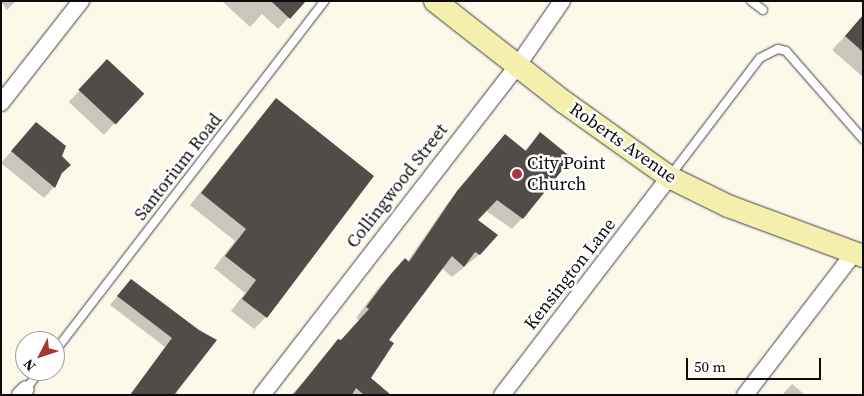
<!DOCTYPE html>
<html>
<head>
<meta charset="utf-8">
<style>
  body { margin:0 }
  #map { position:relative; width:864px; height:396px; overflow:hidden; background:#fcf9eb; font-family:"Source Serif 4",serif }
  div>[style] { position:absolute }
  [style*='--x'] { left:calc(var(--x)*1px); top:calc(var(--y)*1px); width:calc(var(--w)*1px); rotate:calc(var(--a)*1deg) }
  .shadow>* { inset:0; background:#0003; transform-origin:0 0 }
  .building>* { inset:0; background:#524c48; transform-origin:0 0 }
  .roads { filter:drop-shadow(0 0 1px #3e3e3e) drop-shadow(0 0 1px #3e3e3e) }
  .service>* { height:8px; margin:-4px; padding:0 4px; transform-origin:4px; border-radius:4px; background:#fff }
  .minor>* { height:16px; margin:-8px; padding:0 8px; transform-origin:8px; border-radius:8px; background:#fff }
  .secondary>* { height:22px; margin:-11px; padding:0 11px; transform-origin:11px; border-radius:11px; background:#f5efad }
  .dots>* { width:14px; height:14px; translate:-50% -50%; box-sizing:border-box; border:2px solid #fff; border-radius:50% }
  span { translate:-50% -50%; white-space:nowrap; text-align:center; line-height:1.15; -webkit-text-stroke:5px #fff; paint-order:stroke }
  .street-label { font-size:18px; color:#0b0b0b }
  .poi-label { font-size:18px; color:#0b0b0b }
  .left { translate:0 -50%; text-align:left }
  .frame { position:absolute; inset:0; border:2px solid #0b0b0b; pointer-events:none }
  .north { position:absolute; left:15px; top:331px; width:50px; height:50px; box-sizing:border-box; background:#fff; border:1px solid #9d9d9d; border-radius:50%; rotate:229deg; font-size:14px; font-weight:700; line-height:20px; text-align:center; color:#0b0b0b }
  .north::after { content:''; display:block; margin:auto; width:18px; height:22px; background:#a93537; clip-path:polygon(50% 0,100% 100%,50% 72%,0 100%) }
  .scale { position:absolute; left:686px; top:358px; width:135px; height:22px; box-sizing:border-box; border:2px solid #0b0b0b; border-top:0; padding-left:6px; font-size:15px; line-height:18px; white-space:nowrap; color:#0b0b0b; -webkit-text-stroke:4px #fff; paint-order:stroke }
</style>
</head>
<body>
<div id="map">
  <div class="shadow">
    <div style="clip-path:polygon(1px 1px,16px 1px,7px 10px)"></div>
    <div style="clip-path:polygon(222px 1px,304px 1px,278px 29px,262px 14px,250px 27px)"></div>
    <div style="clip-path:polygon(863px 17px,863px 77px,832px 50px)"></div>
    <div style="left:107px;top:61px;width:48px;height:56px;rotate:43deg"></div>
    <div style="clip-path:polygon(276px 99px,266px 317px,254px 329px,231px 311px,245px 293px,214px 268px,235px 241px,190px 205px)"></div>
    <div style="clip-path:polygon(36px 123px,60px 174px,54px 187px,44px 198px,1px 163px)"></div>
    <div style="clip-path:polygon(541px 133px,522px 218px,512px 229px,485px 210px,476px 220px,480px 254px,452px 277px,442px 268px,387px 340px,370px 378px,388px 395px,291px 395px,359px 321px,356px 318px,379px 287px,407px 262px,447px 204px,494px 147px,505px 136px,524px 151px)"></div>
    <div style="clip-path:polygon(123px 289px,198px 331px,175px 391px,180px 395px,130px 395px,165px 347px,110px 305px)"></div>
    <div style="clip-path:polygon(792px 384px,805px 395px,782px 395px)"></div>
  </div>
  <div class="building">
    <div style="clip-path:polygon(271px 1px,306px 1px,290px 19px)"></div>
    <div style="clip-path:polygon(863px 15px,863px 52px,845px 36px)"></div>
    <div style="left:107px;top:59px;width:51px;height:42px;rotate:43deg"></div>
    <div style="clip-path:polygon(276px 98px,374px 176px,267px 318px,242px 299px,256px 280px,225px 256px,246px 229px,201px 193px)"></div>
    <div style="clip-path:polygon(36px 122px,66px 146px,62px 156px,71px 165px,62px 173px,55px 188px,11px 151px)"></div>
    <div style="clip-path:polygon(540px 132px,572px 158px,523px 219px,497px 200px,478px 220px,498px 235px,480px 255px,475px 252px,464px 267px,452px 256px,389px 340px,394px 343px,371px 378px,391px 395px,364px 395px,356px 388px,352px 395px,293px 395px,338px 339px,341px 340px,369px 309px,366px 307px,390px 275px,405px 258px,409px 262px,457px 191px,505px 134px,526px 151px)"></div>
    <div style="clip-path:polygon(131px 279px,199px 330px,217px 340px,174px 395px,130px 395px,172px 338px,117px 296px)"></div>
  </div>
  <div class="roads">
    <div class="service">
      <div style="--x:751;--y:1;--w:15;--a:37"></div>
      <div style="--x:670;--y:176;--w:148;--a:-52.7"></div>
      <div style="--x:760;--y:58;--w:20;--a:-27"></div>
      <div style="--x:778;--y:49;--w:8;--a:14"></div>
      <div style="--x:786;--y:51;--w:117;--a:48.8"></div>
      <div style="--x:55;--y:351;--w:442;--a:-52.4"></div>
      <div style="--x:26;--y:389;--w:23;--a:-52"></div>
    </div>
    <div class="minor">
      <div style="--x:1;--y:103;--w:130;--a:-51.9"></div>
      <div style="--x:20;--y:395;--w:8;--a:-45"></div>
      <div style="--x:262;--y:395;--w:418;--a:-52.2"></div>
      <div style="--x:518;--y:65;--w:78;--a:-55.5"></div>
      <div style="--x:502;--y:395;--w:275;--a:-52.5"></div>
      <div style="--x:745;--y:395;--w:179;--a:-52.5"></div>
    </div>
    <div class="secondary">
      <div style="--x:435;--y:1;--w:164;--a:38.1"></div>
      <div style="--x:564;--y:102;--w:129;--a:35.5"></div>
      <div style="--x:669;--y:177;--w:66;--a:26.2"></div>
      <div style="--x:728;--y:206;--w:144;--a:20.3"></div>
    </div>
  </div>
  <div class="dots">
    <div style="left:517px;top:174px;background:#a93537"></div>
  </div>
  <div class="street-label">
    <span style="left:623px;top:143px;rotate:35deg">Roberts Avenue</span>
    <span style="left:178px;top:167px;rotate:-52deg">Santorium Road</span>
    <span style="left:397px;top:186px;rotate:-52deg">Collingwood Street</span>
    <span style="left:570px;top:274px;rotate:-52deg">Kensington Lane</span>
  </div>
  <div class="poi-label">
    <span class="left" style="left:527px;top:174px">City Point<br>Church</span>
  </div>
  <div class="frame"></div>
  <div class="north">N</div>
  <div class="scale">50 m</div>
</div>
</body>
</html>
